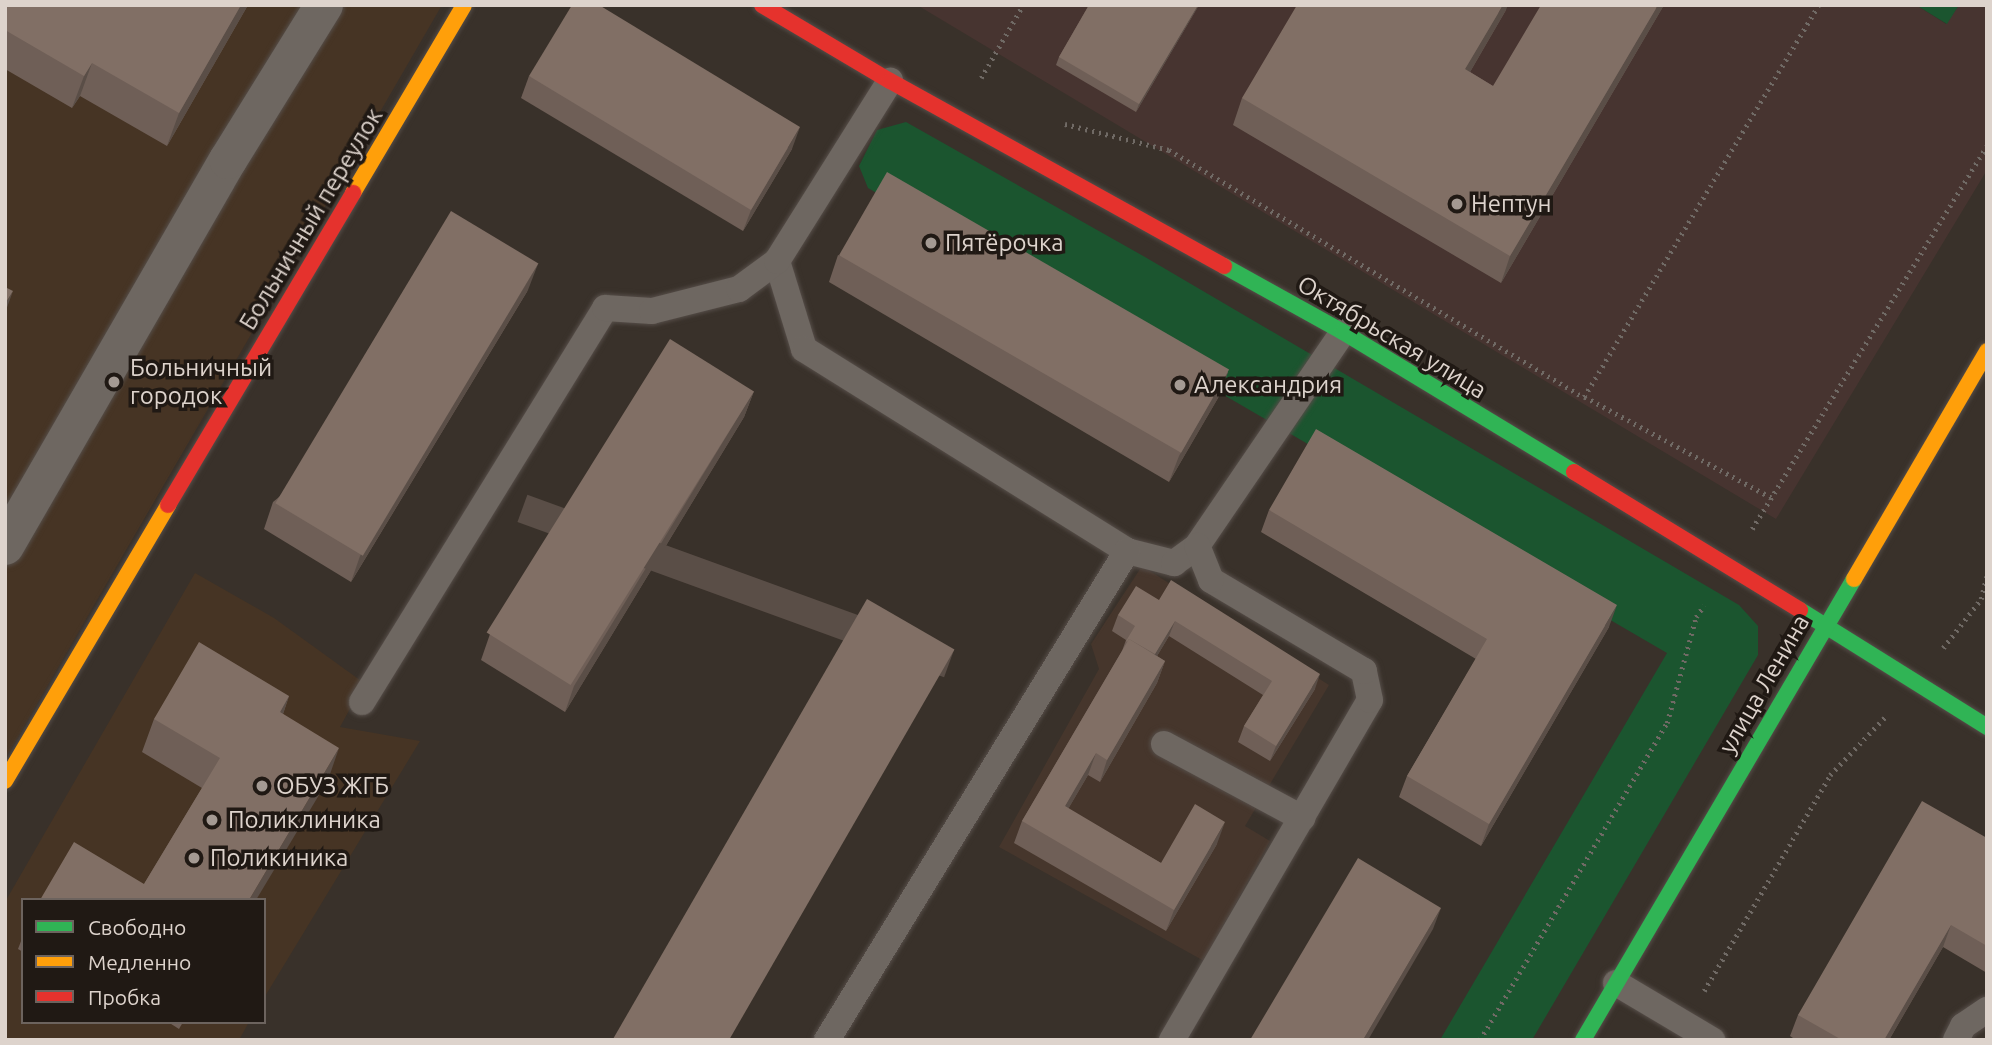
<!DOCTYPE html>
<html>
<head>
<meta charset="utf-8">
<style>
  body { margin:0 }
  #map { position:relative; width:1992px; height:1045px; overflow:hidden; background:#39312a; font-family:Ubuntu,sans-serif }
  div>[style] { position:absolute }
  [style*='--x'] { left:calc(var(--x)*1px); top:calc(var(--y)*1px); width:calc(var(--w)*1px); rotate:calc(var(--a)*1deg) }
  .commercial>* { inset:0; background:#473430 }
  .industrial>* { inset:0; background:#46362c }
  .built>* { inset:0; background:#463424 }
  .green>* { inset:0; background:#1b552f }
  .path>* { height:4.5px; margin-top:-2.25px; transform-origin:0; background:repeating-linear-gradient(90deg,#706a65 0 2px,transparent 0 7px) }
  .roads { filter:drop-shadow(0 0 2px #554d48) drop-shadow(0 0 2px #554d48) }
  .lane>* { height:26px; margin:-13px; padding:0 13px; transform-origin:13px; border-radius:13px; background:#6e6761 }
  .street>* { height:38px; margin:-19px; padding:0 19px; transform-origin:19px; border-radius:19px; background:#6e6761 }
  .fast>* { height:16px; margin:-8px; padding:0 8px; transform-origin:8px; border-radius:8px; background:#30b455 }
  .slow>* { height:16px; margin:-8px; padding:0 8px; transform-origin:8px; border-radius:8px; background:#ff9f0a }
  .jam>* { height:16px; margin:-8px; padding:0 8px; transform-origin:8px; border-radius:8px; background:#e5322d }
  .wall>* { inset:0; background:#6f5f57 }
  .shaded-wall>* { inset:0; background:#5a4e47; transform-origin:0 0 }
  .building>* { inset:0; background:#816f65; transform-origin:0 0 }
  .dots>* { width:19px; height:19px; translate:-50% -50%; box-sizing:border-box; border:4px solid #201914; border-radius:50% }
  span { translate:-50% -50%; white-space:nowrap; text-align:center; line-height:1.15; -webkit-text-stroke:7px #201914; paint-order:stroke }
  .poi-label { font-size:24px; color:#ddd3cc }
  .left { translate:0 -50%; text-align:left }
  .street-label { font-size:24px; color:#ddd3cc }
  .frame { position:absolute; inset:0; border:7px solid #ddd3cc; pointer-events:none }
  .legend { position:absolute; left:21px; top:898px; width:245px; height:126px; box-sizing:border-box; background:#201914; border:2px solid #6c635e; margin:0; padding:9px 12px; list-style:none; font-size:21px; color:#ddd3cc }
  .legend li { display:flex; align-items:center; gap:14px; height:35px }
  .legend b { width:35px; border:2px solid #6c635e }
</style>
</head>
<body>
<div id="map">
  <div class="commercial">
    <div style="clip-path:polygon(917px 5px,1916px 5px,1946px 24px,1959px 5px,1987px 5px,1987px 170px,1776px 519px)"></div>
  </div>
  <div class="industrial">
    <div style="clip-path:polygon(1142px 566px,1329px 685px,1245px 826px,1270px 841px,1204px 961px,999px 847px,1099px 669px,1091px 644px)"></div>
  </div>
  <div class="built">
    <div style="clip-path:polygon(5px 5px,442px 5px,5px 759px)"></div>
    <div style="clip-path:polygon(195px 573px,274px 618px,364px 683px,340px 727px,420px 741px,264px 998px,264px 900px,23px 900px,23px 1022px,249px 1022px,239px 1040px,5px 1040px,5px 902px)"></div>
  </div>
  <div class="green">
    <div style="clip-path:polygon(1916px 5px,1959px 5px,1947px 24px)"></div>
    <div style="clip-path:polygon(906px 122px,1145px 257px,1739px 605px,1758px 626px,1758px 655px,1532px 1040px,1440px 1040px,1667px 653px,868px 188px,859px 166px,877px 130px)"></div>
  </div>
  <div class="path">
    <div style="--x:981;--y:78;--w:84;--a:-60.1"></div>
    <div style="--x:1065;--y:124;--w:107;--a:14"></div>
    <div style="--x:1169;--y:150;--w:483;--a:30.8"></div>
    <div style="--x:1771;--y:498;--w:213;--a:-151.6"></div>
    <div style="--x:1584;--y:397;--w:457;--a:-59.1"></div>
    <div style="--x:1752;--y:529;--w:450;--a:-58.5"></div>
    <div style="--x:1943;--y:648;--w:62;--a:-52.2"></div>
    <div style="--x:1981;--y:599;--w:25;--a:-76"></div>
    <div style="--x:1704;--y:991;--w:250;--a:-59.7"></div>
    <div style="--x:1830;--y:775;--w:81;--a:-46.5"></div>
    <div style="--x:1480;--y:1040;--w:368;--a:-59.5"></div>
    <div style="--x:1667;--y:723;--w:110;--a:-74.7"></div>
    <div style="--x:1696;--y:617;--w:14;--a:-56"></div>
  </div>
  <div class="roads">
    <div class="lane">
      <div style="--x:777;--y:261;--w:92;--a:72.9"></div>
      <div style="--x:804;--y:349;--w:381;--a:32"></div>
      <div style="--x:1127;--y:551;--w:49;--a:14.3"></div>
      <div style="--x:1174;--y:563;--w:29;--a:-36"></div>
      <div style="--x:1197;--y:546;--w:259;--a:-55.7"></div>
      <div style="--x:362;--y:702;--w:463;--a:-58.3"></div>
      <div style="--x:605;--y:308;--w:47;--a:3.7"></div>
      <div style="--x:652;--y:311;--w:90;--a:-14.2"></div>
      <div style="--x:739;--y:289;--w:47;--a:-36.4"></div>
      <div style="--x:777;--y:261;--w:213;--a:-57.9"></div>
      <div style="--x:1164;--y:744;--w:157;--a:28.2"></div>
      <div style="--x:1616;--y:983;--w:112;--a:30.7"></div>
      <div style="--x:827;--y:1040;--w:574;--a:-58.47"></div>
      <div style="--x:1172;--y:1040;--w:393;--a:-59.8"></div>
      <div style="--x:1370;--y:700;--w:30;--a:-102"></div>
      <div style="--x:1364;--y:671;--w:178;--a:-149.3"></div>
      <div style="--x:1211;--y:580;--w:37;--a:-112"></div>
      <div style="--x:1956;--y:1040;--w:16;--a:-63"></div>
      <div style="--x:1963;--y:1026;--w:29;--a:-34"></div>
    </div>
    <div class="street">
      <div style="--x:5;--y:546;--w:446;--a:-60"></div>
      <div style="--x:228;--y:160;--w:182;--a:-58.2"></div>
    </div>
    <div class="fast">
      <div style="--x:1224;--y:266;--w:136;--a:29"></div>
      <div style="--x:1343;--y:332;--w:270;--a:31.2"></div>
      <div style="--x:1800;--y:610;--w:221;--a:32"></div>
      <div style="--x:1583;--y:1040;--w:535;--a:-59.55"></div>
    </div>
    <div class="slow">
      <div style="--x:353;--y:193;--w:218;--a:-59.4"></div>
      <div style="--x:1854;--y:579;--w:264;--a:-59.7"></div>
      <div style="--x:5;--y:781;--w:321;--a:-59.4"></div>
    </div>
    <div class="jam">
      <div style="--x:762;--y:5;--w:149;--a:30.7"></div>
      <div style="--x:890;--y:81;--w:382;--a:29"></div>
      <div style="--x:1574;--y:472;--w:265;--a:31.4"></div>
      <div style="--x:168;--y:505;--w:363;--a:-59.3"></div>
    </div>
  </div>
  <div class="wall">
    <div style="clip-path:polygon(5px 5px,248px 5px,167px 146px,80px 96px,72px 108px,5px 69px)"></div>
    <div style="clip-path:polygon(1089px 5px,1199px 5px,1136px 112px,1056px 65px,1059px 57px)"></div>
    <div style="clip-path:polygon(1664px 5px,1501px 283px,1233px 125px,1242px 98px,1506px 10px,1470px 72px,1493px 86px)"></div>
    <div style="clip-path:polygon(529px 76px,792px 149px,743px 231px,521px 98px)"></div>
    <div style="clip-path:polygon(838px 255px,1228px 372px,1218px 398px,1169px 482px,829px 282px)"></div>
    <div style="clip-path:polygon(528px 290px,351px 582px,264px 529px,273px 502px)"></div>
    <div style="clip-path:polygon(754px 391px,744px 417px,565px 712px,481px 660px,490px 634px)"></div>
    <div style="clip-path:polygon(1269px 510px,1609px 627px,1481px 846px,1399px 797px,1407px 776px,1476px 659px,1261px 532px)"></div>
    <div style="clip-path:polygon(1159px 600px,1315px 689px,1270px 761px,1238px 742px,1244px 726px,1263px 695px,1169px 636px,1157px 656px,1165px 661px,1157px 683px,1100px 782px,1088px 775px,1068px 809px,1161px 863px,1217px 844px,1166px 931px,1014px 843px,1022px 821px,1122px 651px,1126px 640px,1112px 631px,1118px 615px)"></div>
    <div style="clip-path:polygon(289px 696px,283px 714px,328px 780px,144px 884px,202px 788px,142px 752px,154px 719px)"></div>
    <div style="clip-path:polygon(1987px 838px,1987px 973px,1943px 947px,1889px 1040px,1796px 1040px,1790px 1036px,1798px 1015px)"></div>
    <div style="clip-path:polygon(23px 936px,23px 952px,18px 949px)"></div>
    <div style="clip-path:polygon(168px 1022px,183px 1022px,179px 1029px)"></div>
  </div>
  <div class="shaded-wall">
    <div style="clip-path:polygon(241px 5px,248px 5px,167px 146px,179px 113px)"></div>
    <div style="clip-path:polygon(1198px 5px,1199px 5px,1136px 112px,1139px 104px)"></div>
    <div style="clip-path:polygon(1503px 5px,1508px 5px,1506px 10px,1456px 96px,1465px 69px)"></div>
    <div style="clip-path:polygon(1658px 5px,1664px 5px,1501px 283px,1510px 256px)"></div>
    <div style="clip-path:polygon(92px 63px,80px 96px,72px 108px,84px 76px)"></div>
    <div style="clip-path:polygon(800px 127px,792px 149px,743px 231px,751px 210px)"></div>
    <div style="clip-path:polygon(538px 264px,528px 290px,351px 582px,360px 556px)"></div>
    <div style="clip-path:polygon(13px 291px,5px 313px,5px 304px)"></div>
    <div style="clip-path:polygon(1228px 372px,1218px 398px,1169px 482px,1179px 456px)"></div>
    <div style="clip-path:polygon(754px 391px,744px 417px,565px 712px,574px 686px)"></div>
    <div style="clip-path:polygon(1617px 605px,1609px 627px,1481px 846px,1489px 824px)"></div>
    <div style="clip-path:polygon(1175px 621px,1169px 636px,1147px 673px,1153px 657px)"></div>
    <div style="left:954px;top:650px;width:29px;height:454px;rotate:110deg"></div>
    <div style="clip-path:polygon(1165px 661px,1157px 683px,1100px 782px,1107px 760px)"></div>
    <div style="clip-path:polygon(1320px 674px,1315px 689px,1270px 761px,1276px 746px)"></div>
    <div style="clip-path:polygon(289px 696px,278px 729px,280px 712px)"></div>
    <div style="clip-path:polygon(339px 748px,328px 780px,256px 900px,249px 900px)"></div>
    <div style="clip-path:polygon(1096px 753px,1088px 775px,1057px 828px,1065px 806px)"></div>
    <div style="clip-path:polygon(1225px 822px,1217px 844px,1166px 931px,1174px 910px)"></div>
    <div style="clip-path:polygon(1441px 908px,1433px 929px,1368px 1040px,1363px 1040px)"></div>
    <div style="clip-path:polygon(1951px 925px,1943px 947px,1889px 1040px,1884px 1040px)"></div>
  </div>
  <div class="building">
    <div style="clip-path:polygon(5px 5px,241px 5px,179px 113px,92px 63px,84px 76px,5px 30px)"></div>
    <div style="clip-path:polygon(572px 5px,599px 5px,800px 127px,751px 210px,529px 76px)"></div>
    <div style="clip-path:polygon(1089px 5px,1198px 5px,1139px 104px,1059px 57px)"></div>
    <div style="clip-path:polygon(1297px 5px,1503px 5px,1465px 69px,1493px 86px,1541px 5px,1658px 5px,1510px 256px,1242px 98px)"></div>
    <div style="left:887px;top:172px;width:395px;height:96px;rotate:30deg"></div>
    <div style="left:451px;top:211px;width:102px;height:341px;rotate:31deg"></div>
    <div style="clip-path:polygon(5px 287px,13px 291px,5px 304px)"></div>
    <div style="left:670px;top:339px;width:99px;height:346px;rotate:32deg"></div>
    <div style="clip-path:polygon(1316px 429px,1617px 605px,1489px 824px,1407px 776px,1487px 639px,1269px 510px)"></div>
    <div style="clip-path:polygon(1171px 580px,1320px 674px,1276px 746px,1244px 726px,1272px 681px,1175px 621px,1155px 654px,1129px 639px,1127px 642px,1126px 641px,1135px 626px,1118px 615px,1136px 586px,1159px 600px)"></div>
    <div style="left:867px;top:599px;width:101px;height:514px;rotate:30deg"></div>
    <div style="clip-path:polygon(1129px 639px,1165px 661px,1107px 760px,1096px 753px,1065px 806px,1161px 863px,1195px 804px,1225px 822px,1174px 910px,1022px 821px)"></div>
    <div style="clip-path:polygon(199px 642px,289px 696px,280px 712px,339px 748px,249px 900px,40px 900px,74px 842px,144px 884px,220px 758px,154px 719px)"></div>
    <div style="clip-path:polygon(1922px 801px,1987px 838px,1987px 946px,1951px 925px,1884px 1040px,1842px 1040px,1798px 1015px)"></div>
    <div style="clip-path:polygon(1358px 858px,1441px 908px,1363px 1040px,1250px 1040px)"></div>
  </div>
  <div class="dots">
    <div style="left:1457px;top:204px;background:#a49a93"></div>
    <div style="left:931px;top:243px;background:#a49a93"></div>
    <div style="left:114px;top:382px;background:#a49a93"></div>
    <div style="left:1180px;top:385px;background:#a49a93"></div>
    <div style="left:262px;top:786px;background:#a49a93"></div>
    <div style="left:212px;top:820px;background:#a49a93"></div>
    <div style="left:194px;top:858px;background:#a49a93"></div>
  </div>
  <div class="poi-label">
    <span class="left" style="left:1471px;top:204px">Нептун</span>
    <span class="left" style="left:945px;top:243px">Пятёрочка</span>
    <span class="left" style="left:130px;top:382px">Больничный<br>городок</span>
    <span class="left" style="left:1194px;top:385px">Александрия</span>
    <span class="left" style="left:276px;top:786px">ОБУЗ ЖГБ</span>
    <span class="left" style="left:228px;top:820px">Поликлиника</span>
    <span class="left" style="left:210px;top:858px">Поликиника</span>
  </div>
  <div class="street-label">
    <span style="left:311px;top:219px;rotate:-59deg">Больничный переулок</span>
    <span style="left:1392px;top:337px;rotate:31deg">Октябрьская улица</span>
    <span style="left:1764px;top:684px;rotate:-60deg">улица Ленина</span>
  </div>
  <div class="frame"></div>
  <ul class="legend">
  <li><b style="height:9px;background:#30b455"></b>Свободно</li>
  <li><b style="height:9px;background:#ff9f0a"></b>Медленно</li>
  <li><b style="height:9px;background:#e5322d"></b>Пробка</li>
  </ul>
</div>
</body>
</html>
